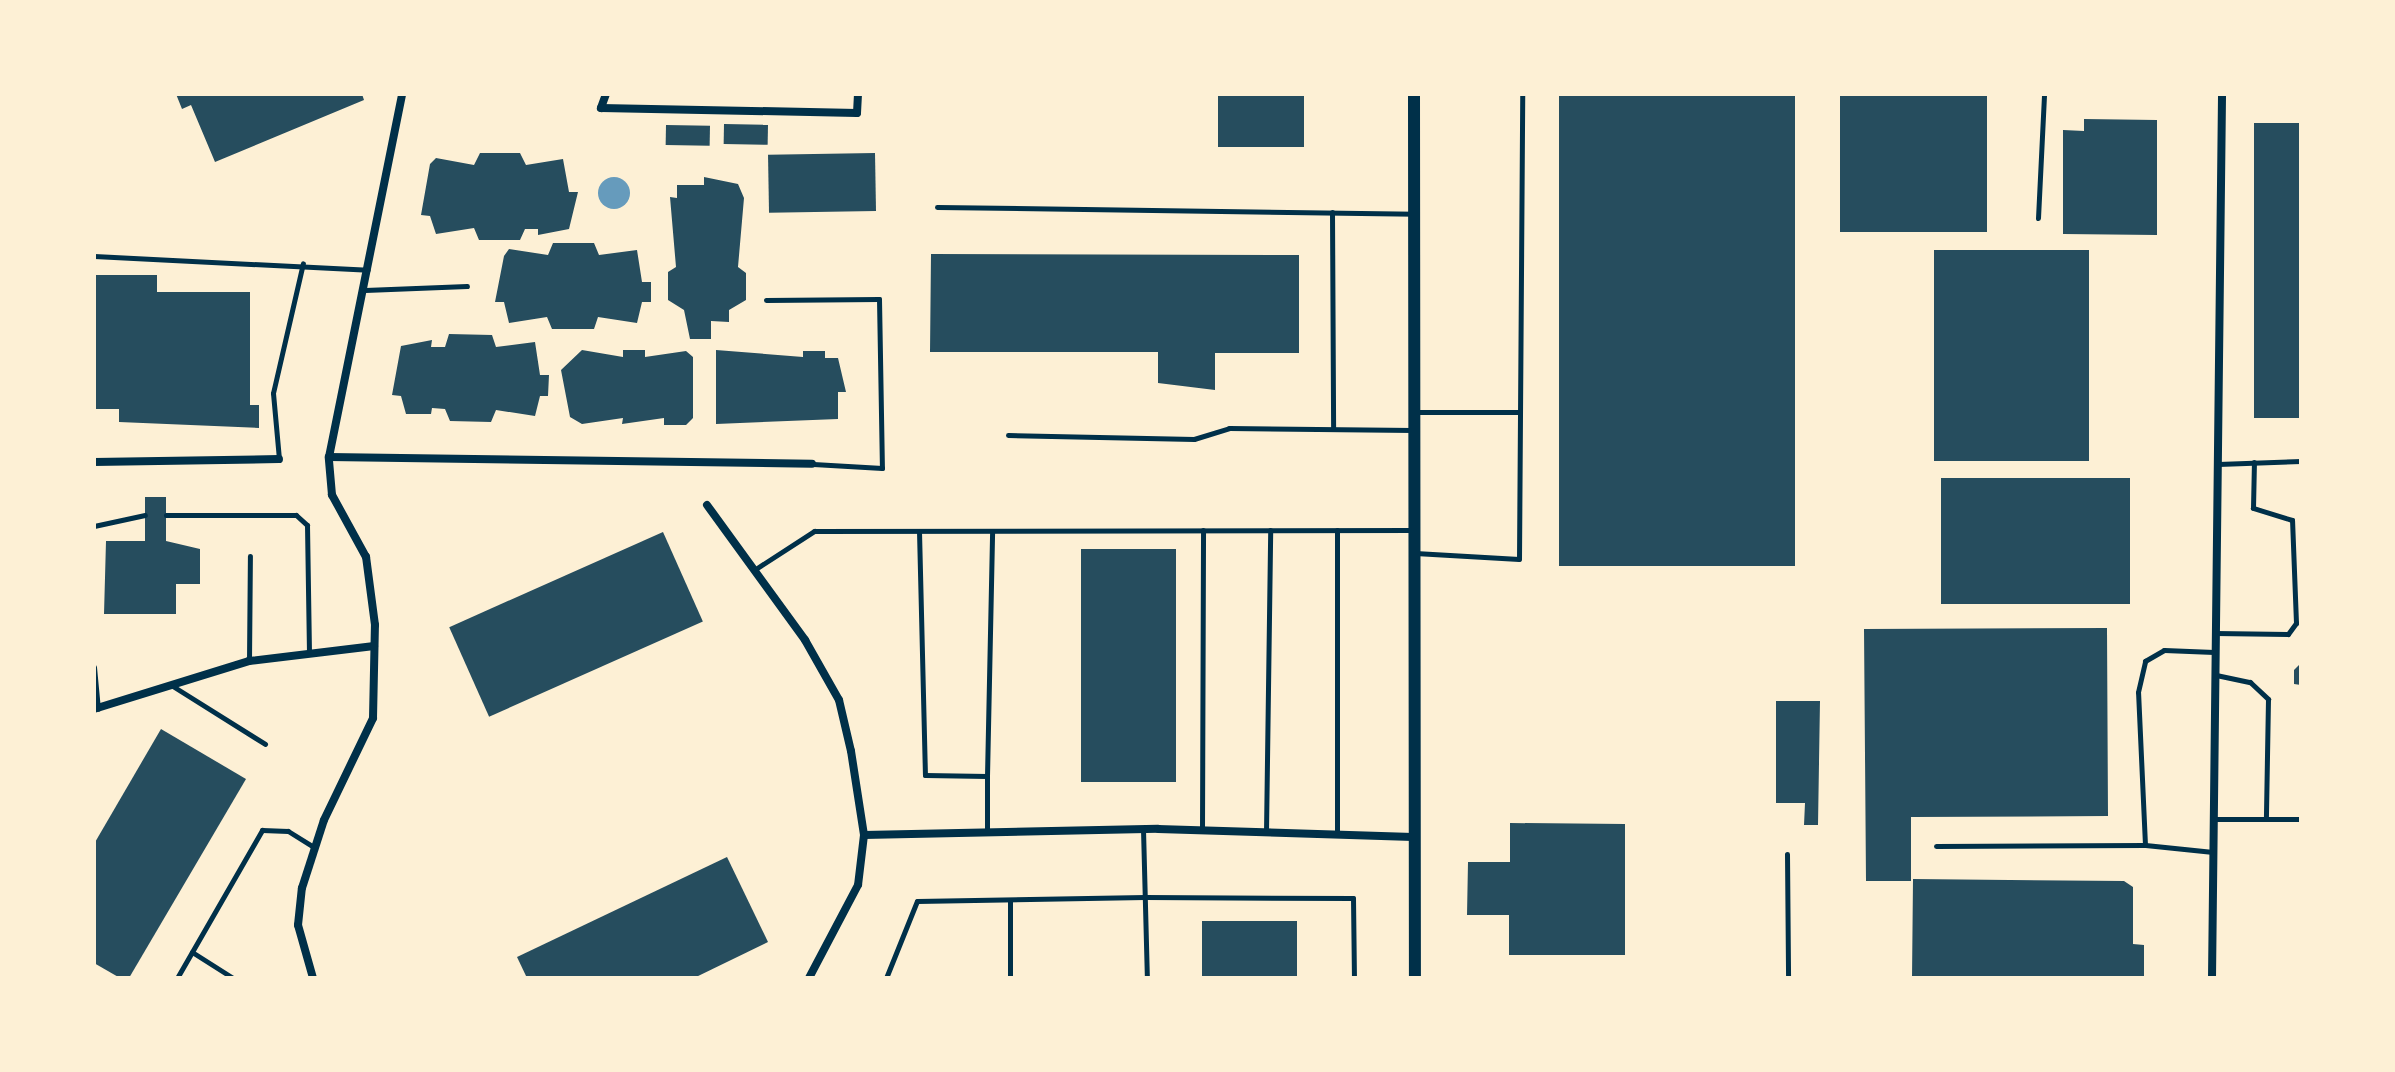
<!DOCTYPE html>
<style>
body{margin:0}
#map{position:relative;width:2395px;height:1072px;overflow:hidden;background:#fdf0d5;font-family:Inter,sans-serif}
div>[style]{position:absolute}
.water>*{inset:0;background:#669bbc}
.round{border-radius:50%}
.building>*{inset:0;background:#264d5e;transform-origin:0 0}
.service>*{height:5px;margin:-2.5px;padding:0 2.5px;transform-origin:2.5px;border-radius:2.5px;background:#003049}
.minor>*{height:8px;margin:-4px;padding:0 4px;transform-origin:4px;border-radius:4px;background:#003049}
.tertiary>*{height:12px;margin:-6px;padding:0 6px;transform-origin:6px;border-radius:6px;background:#003049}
span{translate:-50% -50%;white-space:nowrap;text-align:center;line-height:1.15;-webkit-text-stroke:8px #fdf0d5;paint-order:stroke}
.frame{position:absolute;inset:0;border:96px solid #fdf0d5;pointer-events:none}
</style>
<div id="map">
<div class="water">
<div class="round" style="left:598px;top:177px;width:32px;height:32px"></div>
</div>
<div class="building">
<div style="clip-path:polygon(176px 94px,362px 94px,364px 100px,215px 162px,191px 105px,182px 109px)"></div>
<div style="left:1218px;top:94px;width:86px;height:53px"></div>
<div style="left:1559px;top:94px;width:236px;height:472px"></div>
<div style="left:1840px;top:94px;width:147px;height:138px"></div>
<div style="clip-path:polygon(2084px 119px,2157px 120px,2157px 235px,2063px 234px,2063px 130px,2084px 131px)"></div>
<div style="left:2254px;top:123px;width:47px;height:295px"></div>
<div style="left:724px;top:124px;width:44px;height:20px;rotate:1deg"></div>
<div style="left:666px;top:125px;width:44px;height:20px;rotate:1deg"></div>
<div style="clip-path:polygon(480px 153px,520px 153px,526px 165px,563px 159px,569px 192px,578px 192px,569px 229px,538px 235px,538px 229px,525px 229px,520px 240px,479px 240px,474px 228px,436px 234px,430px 216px,421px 215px,430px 164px,436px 158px,474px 165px)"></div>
<div style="left:875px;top:153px;width:58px;height:107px;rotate:89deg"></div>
<div style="clip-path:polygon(704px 177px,738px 184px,744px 198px,738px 267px,746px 273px,746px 300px,729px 310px,729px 322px,711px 321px,711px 339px,690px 339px,684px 310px,668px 300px,668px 272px,676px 267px,670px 197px,677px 198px,677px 185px,704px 185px)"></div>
<div style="clip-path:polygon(553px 243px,594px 243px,599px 255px,637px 250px,642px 282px,651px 282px,651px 302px,642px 302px,637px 323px,598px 317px,594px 329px,552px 329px,547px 317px,509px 323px,504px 302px,495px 302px,504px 256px,509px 249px,548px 255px)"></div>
<div style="left:1934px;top:250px;width:155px;height:211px"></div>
<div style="clip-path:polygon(931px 254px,1299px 255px,1299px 353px,1215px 353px,1215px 390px,1158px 383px,1158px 352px,930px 352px)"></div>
<div style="clip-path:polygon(94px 275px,157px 275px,157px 292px,250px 292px,250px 405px,259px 405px,259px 428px,119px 422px,119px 409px,94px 409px)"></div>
<div style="clip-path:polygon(449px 334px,492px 335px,496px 347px,535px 342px,540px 375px,549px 375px,548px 396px,540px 396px,535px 416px,496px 410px,491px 422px,450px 421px,445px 409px,432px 408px,431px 414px,406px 414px,401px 396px,392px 395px,401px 346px,432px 340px,431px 347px,445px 347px)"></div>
<div style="clip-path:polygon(582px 350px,623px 357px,623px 350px,645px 350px,645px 357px,686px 351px,693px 357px,693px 418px,686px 425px,664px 425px,664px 418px,622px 424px,623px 418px,582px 424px,570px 417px,561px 370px)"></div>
<div style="clip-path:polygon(716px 350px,803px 357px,803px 351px,825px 351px,825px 358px,838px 358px,846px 392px,838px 392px,838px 419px,716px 424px)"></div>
<div style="left:1941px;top:478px;width:189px;height:126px"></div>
<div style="clip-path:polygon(145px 497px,166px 497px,166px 541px,200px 549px,200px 584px,176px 584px,176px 614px,104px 614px,106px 541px,145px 541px)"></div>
<div style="left:663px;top:532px;width:98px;height:234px;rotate:66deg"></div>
<div style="left:1176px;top:549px;width:233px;height:95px;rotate:90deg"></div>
<div style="clip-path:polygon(2107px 628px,2108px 816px,1911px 817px,1911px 881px,1866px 881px,1864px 629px)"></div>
<div style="clip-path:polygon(2301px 663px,2301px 685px,2294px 684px,2294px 670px)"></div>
<div style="clip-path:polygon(1776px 701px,1820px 701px,1818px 825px,1804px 825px,1805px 803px,1776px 803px)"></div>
<div style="clip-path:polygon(161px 729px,246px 779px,129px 978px,120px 978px,94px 963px,94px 844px)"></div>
<div style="clip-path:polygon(1510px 823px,1625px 824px,1625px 955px,1509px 955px,1509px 915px,1467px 915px,1468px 862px,1510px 862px)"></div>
<div style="clip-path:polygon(727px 857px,768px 942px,694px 978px,527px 978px,517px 957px)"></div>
<div style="clip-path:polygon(1913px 879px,2124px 881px,2133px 887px,2133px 944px,2144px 945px,2144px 978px,1912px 978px)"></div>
<div style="left:1202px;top:921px;width:95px;height:57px"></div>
</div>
<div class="service">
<div style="left:937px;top:207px;width:478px;rotate:0.8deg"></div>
<div style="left:1332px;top:212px;width:217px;rotate:89.7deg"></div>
<div style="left:2038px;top:218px;width:124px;rotate:-87.2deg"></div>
<div style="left:94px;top:256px;width:274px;rotate:2.9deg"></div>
<div style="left:365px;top:290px;width:102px;rotate:-2.2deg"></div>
<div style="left:766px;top:300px;width:113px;rotate:-0.5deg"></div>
<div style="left:879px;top:299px;width:169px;rotate:89deg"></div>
<div style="left:882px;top:468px;width:69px;rotate:-176.7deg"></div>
<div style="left:1415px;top:412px;width:103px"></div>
<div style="left:1008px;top:435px;width:186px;rotate:1.2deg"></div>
<div style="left:1194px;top:439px;width:37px;rotate:-17deg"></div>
<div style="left:1229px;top:428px;width:184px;rotate:0.6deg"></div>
<div style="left:279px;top:459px;width:66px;rotate:-95.2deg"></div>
<div style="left:273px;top:393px;width:133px;rotate:-77deg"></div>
<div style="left:2218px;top:464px;width:83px;rotate:-2.1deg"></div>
<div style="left:166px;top:515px;width:130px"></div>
<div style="left:296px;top:515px;width:15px;rotate:42deg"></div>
<div style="left:307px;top:525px;width:128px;rotate:89.1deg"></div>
<div style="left:94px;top:526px;width:52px;rotate:-12.2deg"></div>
<div style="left:919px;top:531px;width:244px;rotate:88.6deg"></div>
<div style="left:925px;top:775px;width:62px;rotate:0.9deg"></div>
<div style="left:987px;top:776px;width:57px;rotate:90deg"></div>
<div style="left:1415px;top:553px;width:104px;rotate:3.3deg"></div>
<div style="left:1519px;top:559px;width:465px;rotate:-89.6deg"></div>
<div style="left:754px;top:570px;width:72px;rotate:-33deg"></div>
<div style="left:814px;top:531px;width:598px;rotate:-0.1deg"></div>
<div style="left:2215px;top:633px;width:73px;rotate:0.8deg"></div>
<div style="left:2288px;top:634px;width:14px;rotate:-54deg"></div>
<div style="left:2296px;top:623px;width:103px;rotate:-92.2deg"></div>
<div style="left:2292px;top:520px;width:41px;rotate:-162.9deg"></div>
<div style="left:2253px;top:508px;width:46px;rotate:-88.8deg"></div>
<div style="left:249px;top:661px;width:105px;rotate:-89.5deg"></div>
<div style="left:94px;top:667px;width:42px;rotate:84.6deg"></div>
<div style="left:2216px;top:675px;width:35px;rotate:12deg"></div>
<div style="left:2250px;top:682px;width:25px;rotate:43deg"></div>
<div style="left:2268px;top:699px;width:120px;rotate:91deg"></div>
<div style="left:171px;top:685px;width:111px;rotate:32.1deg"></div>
<div style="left:987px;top:776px;width:245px;rotate:-88.8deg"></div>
<div style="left:2214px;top:819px;width:87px"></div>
<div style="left:1143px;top:829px;width:149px;rotate:88.5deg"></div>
<div style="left:1202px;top:829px;width:299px;rotate:-89.8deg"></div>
<div style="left:1266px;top:832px;width:302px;rotate:-89.2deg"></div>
<div style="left:1337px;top:834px;width:304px;rotate:-90deg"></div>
<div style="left:1936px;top:846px;width:209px;rotate:-0.3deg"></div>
<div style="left:2213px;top:852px;width:68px;rotate:-174.1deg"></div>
<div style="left:2145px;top:845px;width:153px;rotate:-92.6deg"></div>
<div style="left:2138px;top:692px;width:32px;rotate:-77deg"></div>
<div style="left:2145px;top:661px;width:22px;rotate:-30deg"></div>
<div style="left:2164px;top:650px;width:50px;rotate:2.3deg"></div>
<div style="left:1787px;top:854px;width:124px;rotate:89.5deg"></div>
<div style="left:1010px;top:900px;width:78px;rotate:90deg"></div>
<div style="left:192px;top:952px;width:49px;rotate:32.4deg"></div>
<div style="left:177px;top:978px;width:171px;rotate:-60.1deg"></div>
<div style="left:262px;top:830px;width:26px;rotate:2deg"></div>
<div style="left:288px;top:831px;width:31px;rotate:32deg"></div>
<div style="left:886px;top:978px;width:83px;rotate:-68.1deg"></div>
<div style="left:917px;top:901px;width:228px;rotate:-1deg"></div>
<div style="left:1145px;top:897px;width:208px;rotate:0.3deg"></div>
<div style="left:1353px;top:898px;width:80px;rotate:89.3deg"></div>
</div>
<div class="minor">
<div style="left:606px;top:94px;width:15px;rotate:110deg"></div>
<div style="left:601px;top:108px;width:256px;rotate:1.1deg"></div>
<div style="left:857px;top:113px;width:19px;rotate:-87deg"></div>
<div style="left:329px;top:457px;width:483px;rotate:0.8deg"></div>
<div style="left:94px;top:462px;width:185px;rotate:-0.9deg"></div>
<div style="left:707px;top:505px;width:167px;rotate:54deg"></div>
<div style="left:805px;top:640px;width:69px;rotate:60.5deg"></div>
<div style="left:839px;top:700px;width:52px;rotate:76.8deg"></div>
<div style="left:851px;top:751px;width:85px;rotate:81.2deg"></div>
<div style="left:864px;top:835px;width:50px;rotate:96.8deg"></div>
<div style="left:858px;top:885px;width:105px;rotate:117.8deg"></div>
<div style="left:94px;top:709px;width:162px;rotate:-17.2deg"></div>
<div style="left:249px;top:661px;width:126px;rotate:-6.8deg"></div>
<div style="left:864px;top:835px;width:294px;rotate:-1.2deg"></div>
<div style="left:1158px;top:829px;width:255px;rotate:1.8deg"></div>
<div style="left:313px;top:978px;width:55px;rotate:-105.8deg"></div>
<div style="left:298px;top:925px;width:37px;rotate:-84deg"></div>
<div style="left:302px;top:888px;width:71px;rotate:-72.1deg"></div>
<div style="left:324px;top:820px;width:113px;rotate:-64.3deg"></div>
<div style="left:373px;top:718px;width:93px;rotate:-88.8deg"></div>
<div style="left:375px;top:625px;width:69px;rotate:-97.5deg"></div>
<div style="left:366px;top:557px;width:71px;rotate:-118.7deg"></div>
<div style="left:332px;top:495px;width:38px;rotate:-95deg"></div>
<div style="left:329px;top:457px;width:370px;rotate:-78.6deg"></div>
<div style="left:2212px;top:978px;width:884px;rotate:-89.35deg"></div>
</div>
<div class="tertiary">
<div style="left:1414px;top:94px;width:884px;rotate:89.94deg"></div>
</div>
<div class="frame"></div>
</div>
